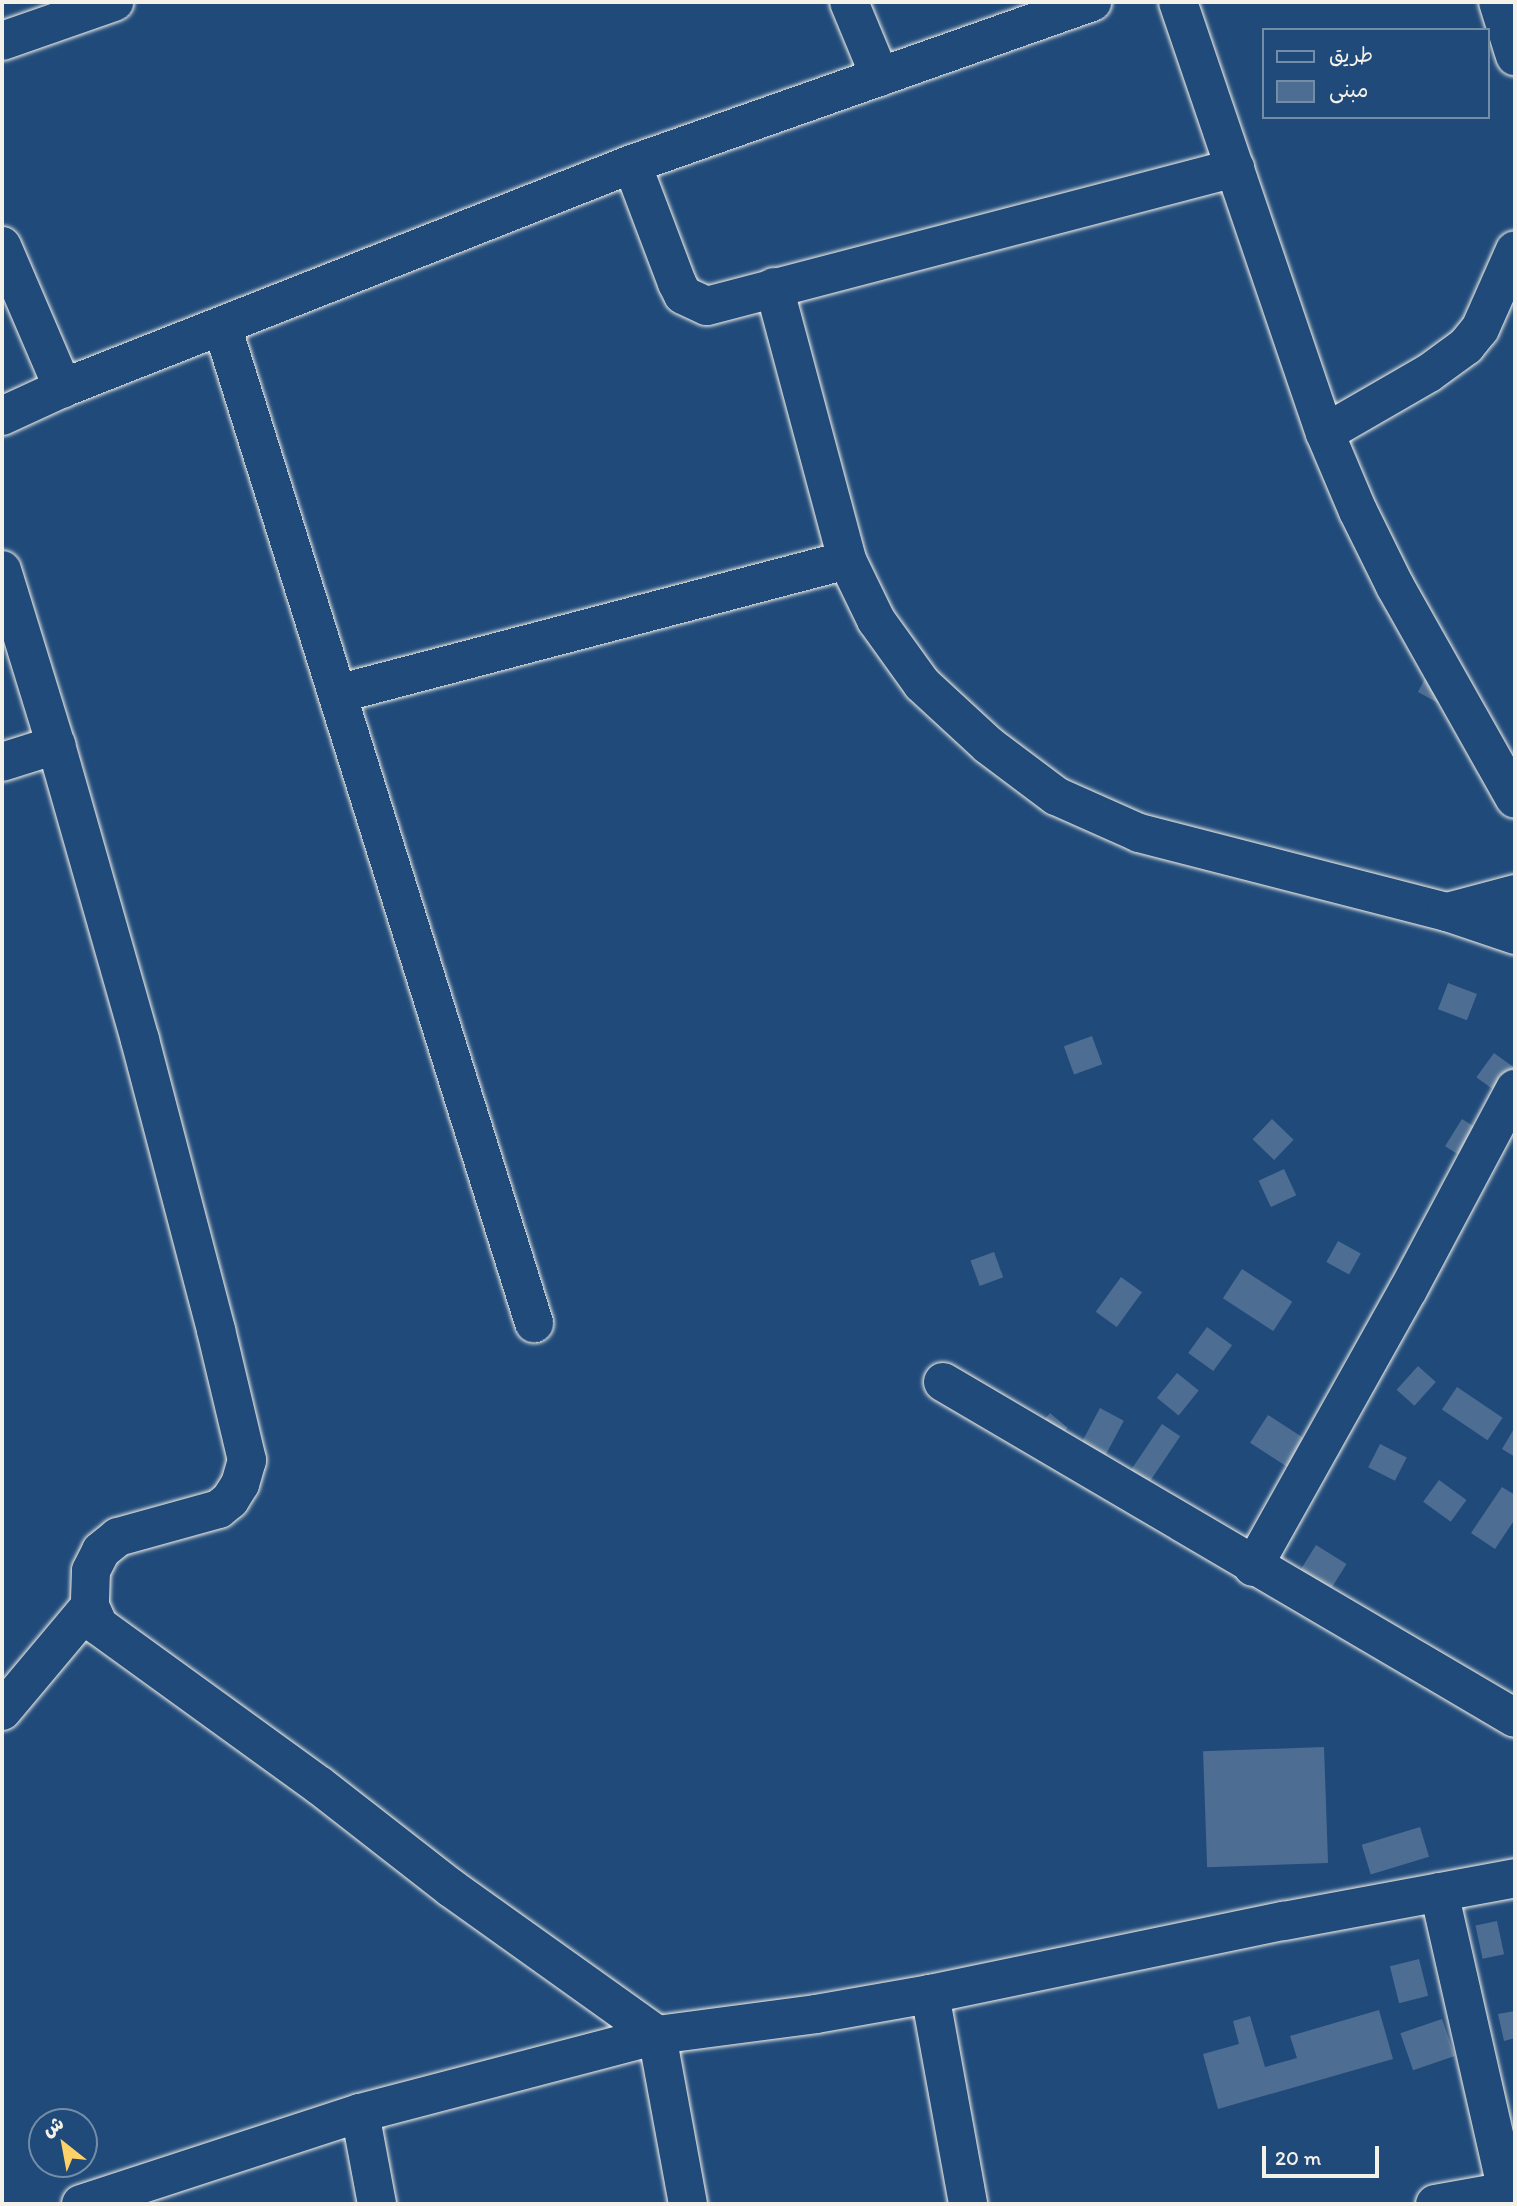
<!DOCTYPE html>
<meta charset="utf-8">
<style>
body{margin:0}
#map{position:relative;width:1517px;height:2206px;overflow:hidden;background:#1f4a7a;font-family:Itim,"Playpen Sans Arabic",sans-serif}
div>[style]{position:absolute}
.building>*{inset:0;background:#4d6e92;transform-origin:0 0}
.roads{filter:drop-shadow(0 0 2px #f4f1e8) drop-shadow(0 0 2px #f4f1e8)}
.minor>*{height:38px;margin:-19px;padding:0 19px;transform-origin:19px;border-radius:19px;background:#1f4a7a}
span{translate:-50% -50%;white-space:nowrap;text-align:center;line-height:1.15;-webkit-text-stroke:6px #1f4a7a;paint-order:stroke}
.frame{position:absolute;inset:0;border:4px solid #f4f1e8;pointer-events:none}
.legend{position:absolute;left:1262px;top:28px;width:228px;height:91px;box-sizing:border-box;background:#1f4a7a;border:2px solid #748da6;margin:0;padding:9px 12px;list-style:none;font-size:21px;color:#f4f1e8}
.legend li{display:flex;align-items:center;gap:14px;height:35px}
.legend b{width:35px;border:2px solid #748da6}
.north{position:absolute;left:28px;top:2108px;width:70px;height:70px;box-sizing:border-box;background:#1f4a7a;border:2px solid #748da6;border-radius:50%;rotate:329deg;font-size:19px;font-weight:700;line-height:28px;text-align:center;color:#f4f1e8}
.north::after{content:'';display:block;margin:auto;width:24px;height:32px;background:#ffd166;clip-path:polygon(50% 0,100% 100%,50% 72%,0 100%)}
.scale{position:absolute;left:1262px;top:2146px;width:117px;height:32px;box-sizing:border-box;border:4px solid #f4f1e8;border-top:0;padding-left:9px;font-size:21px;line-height:24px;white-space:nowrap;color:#f4f1e8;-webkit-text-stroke:5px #1f4a7a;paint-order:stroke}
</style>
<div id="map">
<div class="building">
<div style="clip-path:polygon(1431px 667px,1440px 704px,1418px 692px)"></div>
<div style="left:1448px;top:983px;width:31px;height:28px;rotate:21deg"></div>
<div style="left:1092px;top:1036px;width:30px;height:30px;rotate:70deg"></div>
<div style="left:1494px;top:1053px;width:26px;height:30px;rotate:36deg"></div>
<div style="left:1272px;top:1119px;width:30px;height:28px;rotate:44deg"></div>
<div style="left:1462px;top:1119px;width:26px;height:32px;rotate:32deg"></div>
<div style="left:1284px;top:1169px;width:29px;height:28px;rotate:65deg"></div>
<div style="left:1338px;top:1241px;width:26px;height:24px;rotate:29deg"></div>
<div style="left:994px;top:1252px;width:27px;height:25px;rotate:70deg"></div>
<div style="left:1242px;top:1269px;width:60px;height:35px;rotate:33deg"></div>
<div style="left:1121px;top:1277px;width:26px;height:43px;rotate:36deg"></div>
<div style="left:1207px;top:1327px;width:31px;height:32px;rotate:36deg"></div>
<div style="left:1418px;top:1366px;width:24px;height:32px;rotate:42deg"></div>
<div style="left:1177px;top:1373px;width:28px;height:32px;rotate:39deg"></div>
<div style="left:1457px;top:1387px;width:55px;height:27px;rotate:34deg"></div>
<div style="left:1100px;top:1408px;width:27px;height:57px;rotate:28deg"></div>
<div style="left:1050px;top:1413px;width:23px;height:28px;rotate:40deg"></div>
<div style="left:1268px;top:1415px;width:53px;height:33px;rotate:33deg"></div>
<div style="left:1162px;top:1424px;width:22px;height:72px;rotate:34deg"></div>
<div style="clip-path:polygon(1515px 1427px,1515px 1457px,1502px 1449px)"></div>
<div style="left:1380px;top:1444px;width:30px;height:26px;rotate:27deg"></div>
<div style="left:1439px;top:1480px;width:34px;height:27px;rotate:36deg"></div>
<div style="clip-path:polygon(1502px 1487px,1515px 1495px,1515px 1519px,1495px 1549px,1471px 1533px)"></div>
<div style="left:1316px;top:1545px;width:36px;height:33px;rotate:32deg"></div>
<div style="left:1324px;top:1747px;width:116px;height:121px;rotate:88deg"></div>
<div style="left:1420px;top:1827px;width:31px;height:61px;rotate:73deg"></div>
<div style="left:1497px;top:1921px;width:34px;height:22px;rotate:78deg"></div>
<div style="left:1419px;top:1959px;width:38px;height:30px;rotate:76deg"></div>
<div style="clip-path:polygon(1379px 2010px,1393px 2059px,1218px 2109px,1203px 2054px,1239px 2044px,1233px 2021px,1250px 2016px,1265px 2067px,1297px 2058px,1290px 2036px)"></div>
<div style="clip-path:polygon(1515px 2011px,1515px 2038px,1504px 2041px,1498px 2014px)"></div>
<div style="left:1442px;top:2019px;width:39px;height:44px;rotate:71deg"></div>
</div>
<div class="roads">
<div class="minor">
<div style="left:849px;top:2px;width:81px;rotate:67.5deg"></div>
<div style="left:1178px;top:2px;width:455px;rotate:71.2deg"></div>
<div style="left:1325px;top:433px;width:85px;rotate:67.1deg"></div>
<div style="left:1358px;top:511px;width:84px;rotate:63.7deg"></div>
<div style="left:1395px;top:586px;width:244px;rotate:60.6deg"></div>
<div style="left:1498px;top:2px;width:57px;rotate:72.5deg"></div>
<div style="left:2px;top:41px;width:119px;rotate:-19.2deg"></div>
<div style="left:632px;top:164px;width:127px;rotate:69.3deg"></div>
<div style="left:677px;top:283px;width:13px;rotate:63deg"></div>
<div style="left:683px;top:295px;width:26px;rotate:25deg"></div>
<div style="left:707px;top:306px;width:546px;rotate:-14.65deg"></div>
<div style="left:2px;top:246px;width:155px;rotate:66.8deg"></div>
<div style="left:774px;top:287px;width:283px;rotate:75deg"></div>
<div style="left:847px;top:560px;width:67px;rotate:64.2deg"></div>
<div style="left:876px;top:620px;width:79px;rotate:54.3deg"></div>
<div style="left:922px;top:684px;width:90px;rotate:42.7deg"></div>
<div style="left:988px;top:745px;width:85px;rotate:36.9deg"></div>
<div style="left:1056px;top:796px;width:91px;rotate:24deg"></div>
<div style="left:1139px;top:833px;width:318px;rotate:14.4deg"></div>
<div style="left:1447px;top:912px;width:72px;rotate:18.7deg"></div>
<div style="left:222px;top:326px;width:1045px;rotate:72.62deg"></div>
<div style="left:2px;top:416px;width:67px;rotate:-24.7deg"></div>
<div style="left:63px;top:388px;width:612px;rotate:-21.49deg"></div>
<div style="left:632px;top:164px;width:488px;rotate:-19.4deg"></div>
<div style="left:1325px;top:433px;width:120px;rotate:-30deg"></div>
<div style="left:1429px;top:373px;width:46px;rotate:-36.1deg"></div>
<div style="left:1466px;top:346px;width:22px;rotate:-51deg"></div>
<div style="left:1480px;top:329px;width:86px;rotate:-66.1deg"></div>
<div style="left:2px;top:570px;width:183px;rotate:72.9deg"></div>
<div style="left:56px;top:745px;width:307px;rotate:74.1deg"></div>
<div style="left:140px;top:1040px;width:300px;rotate:75.3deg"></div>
<div style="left:216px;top:1330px;width:134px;rotate:76.6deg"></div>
<div style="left:247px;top:1460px;width:25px;rotate:106deg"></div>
<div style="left:240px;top:1484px;width:19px;rotate:122deg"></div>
<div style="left:230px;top:1500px;width:14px;rotate:141deg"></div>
<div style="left:219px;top:1509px;width:105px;rotate:164.5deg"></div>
<div style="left:118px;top:1537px;width:22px;rotate:141deg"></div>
<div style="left:101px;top:1551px;width:22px;rotate:117deg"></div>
<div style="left:91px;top:1571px;width:35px;rotate:92deg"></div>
<div style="left:90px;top:1606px;width:22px;rotate:66deg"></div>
<div style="left:99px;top:1626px;width:273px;rotate:35.9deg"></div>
<div style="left:320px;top:1786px;width:166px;rotate:37.9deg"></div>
<div style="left:451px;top:1888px;width:253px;rotate:35.5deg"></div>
<div style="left:657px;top:2035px;width:172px;rotate:79.6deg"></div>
<div style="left:337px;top:694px;width:527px;rotate:-14.72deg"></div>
<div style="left:2px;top:762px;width:57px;rotate:-17.5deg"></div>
<div style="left:1447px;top:912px;width:70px;rotate:-14.8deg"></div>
<div style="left:943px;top:1382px;width:663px;rotate:30.43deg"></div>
<div style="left:1253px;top:1567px;width:317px;rotate:-60.8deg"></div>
<div style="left:1408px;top:1290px;width:228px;rotate:-62deg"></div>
<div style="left:2px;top:1711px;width:137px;rotate:-50deg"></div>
<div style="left:1439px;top:1892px;width:320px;rotate:77.2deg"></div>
<div style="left:930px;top:1994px;width:213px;rotate:79.7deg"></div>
<div style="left:360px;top:2113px;width:93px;rotate:79.4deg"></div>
<div style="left:81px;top:2204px;width:293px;rotate:-18.1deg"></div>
<div style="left:360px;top:2113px;width:307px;rotate:-14.7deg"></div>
<div style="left:657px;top:2035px;width:160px;rotate:-7.5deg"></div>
<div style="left:816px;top:2014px;width:116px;rotate:-10deg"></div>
<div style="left:930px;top:1994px;width:361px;rotate:-11.7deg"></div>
<div style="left:1284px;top:1921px;width:235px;rotate:-10.5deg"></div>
<div style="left:1435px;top:2204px;width:74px;rotate:-10.1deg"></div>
</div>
</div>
<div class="frame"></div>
<ul class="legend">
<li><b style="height:9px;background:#1f4a7a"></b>طريق</li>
<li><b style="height:19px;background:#4d6e92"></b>مبنى</li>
</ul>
<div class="north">ش</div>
<div class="scale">20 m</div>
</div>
